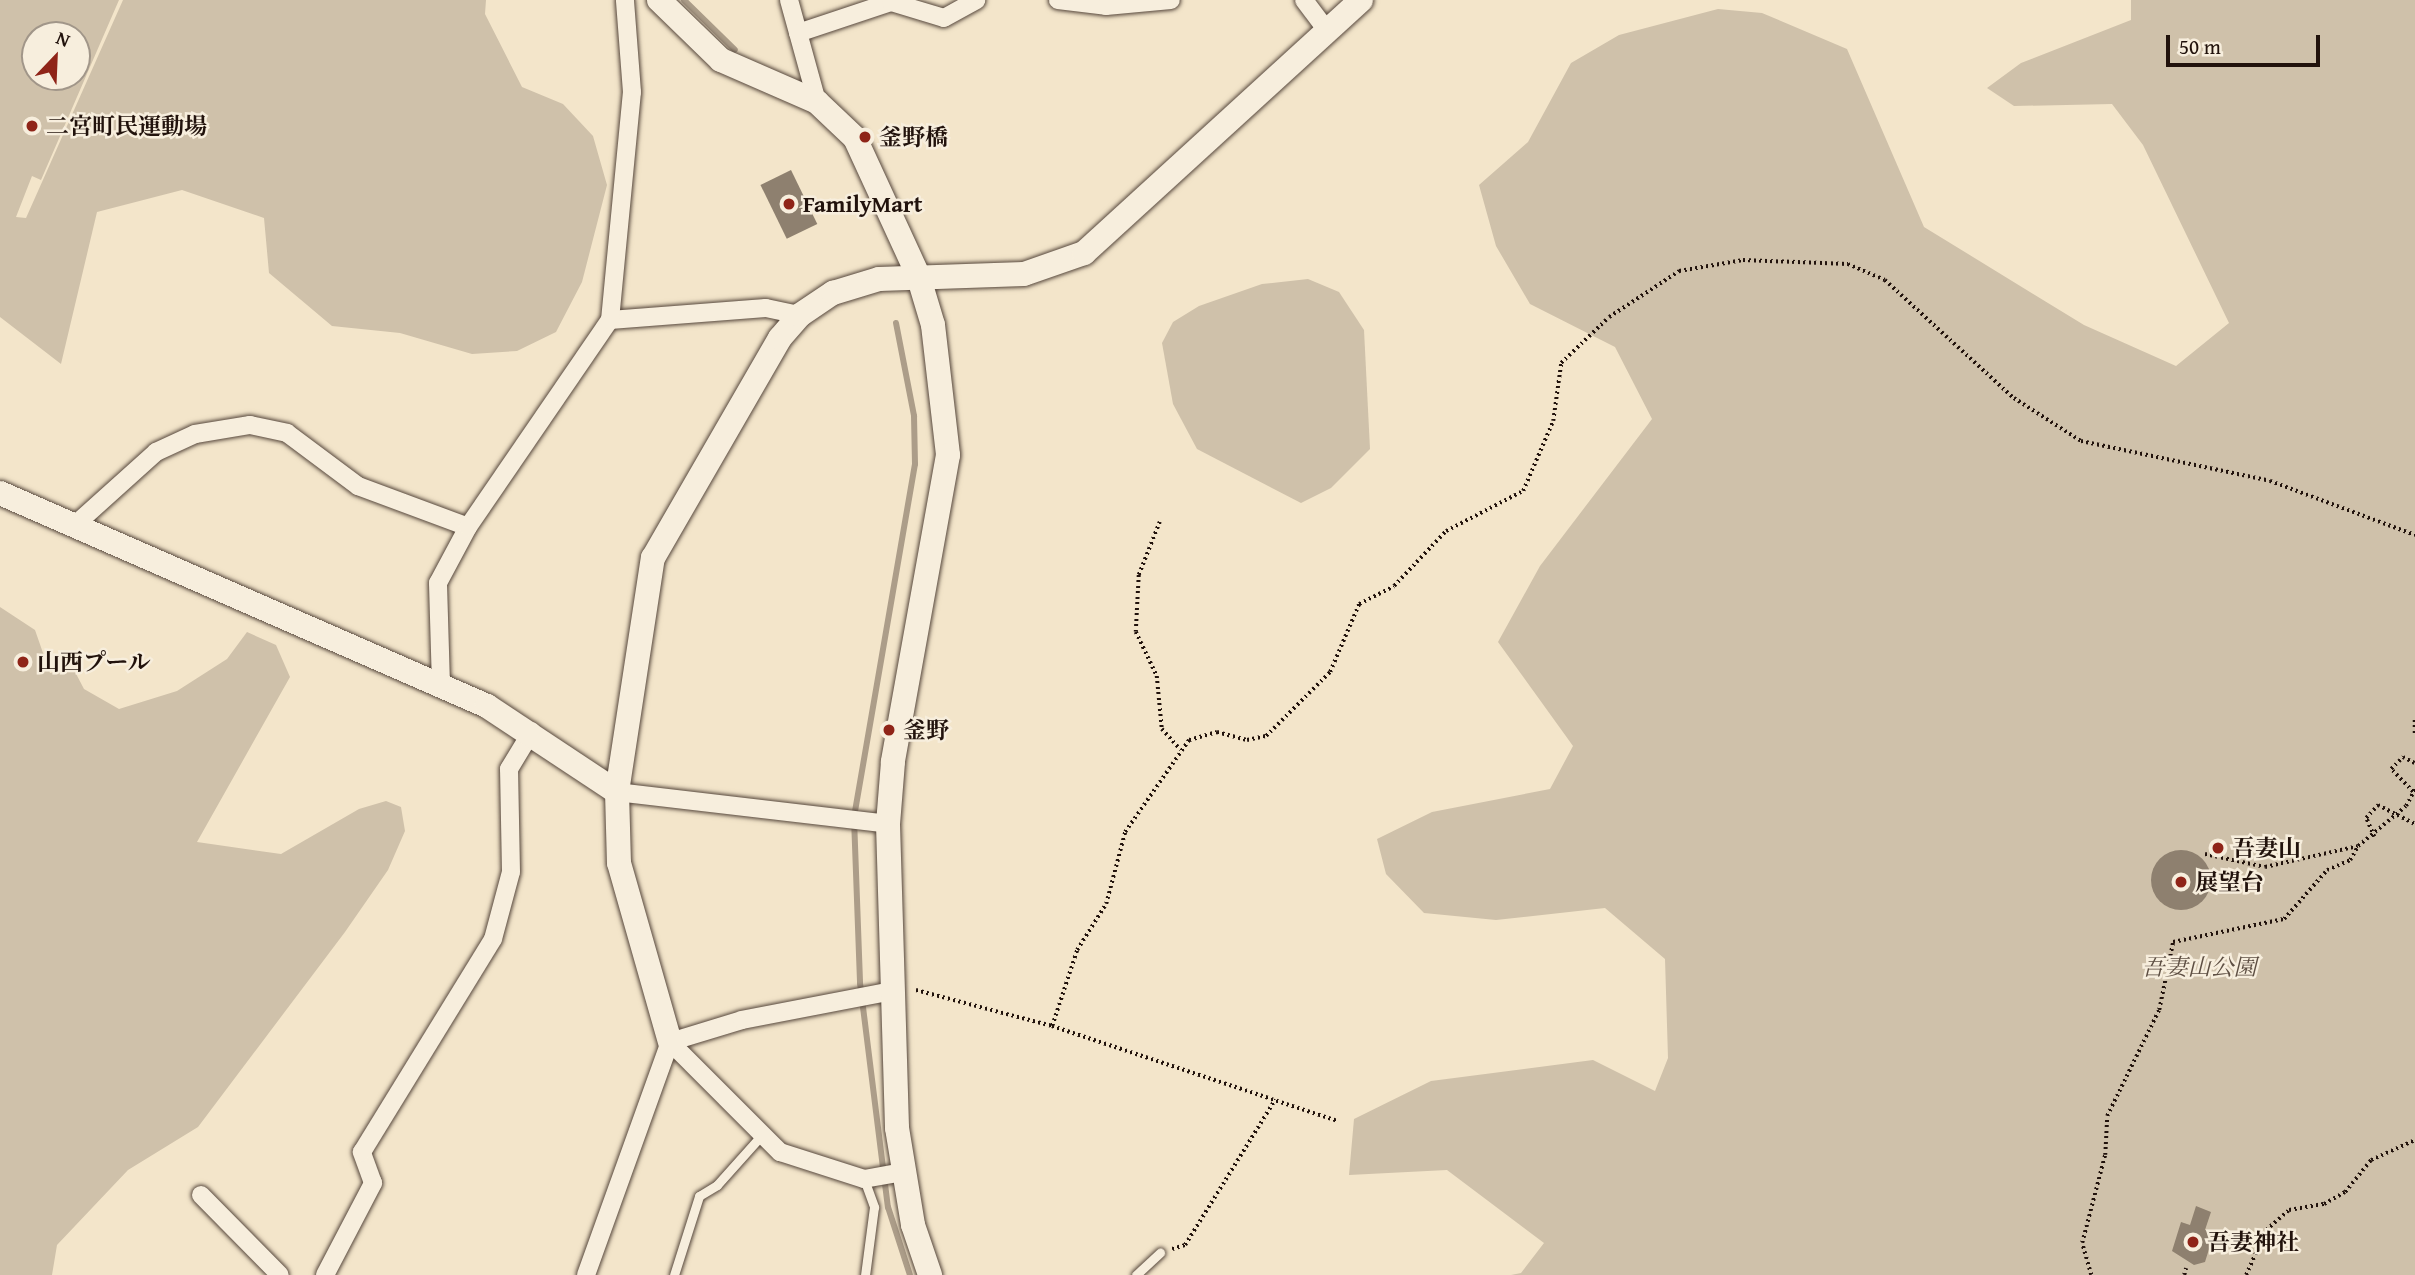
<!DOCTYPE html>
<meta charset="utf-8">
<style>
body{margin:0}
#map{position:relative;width:2415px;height:1275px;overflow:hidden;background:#f3e5ca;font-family:"Gentium Book Plus","Noto Serif JP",serif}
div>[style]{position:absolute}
.green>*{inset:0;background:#cfc1aa}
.stream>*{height:6px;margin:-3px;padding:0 3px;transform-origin:3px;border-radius:3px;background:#ac9d89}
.building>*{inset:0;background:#8e806f;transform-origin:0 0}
.round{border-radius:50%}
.path>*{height:3.5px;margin-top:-1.75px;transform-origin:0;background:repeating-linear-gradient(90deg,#21120c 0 2px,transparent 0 5.5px)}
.roads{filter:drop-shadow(0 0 2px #56473c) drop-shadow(0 0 2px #56473c)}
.lane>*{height:9px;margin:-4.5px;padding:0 4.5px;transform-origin:4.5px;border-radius:4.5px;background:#f7eedd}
.street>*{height:18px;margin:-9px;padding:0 9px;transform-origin:9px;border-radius:9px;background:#f7eedd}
.secondary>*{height:24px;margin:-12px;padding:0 12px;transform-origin:12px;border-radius:12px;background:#f7eedd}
.dots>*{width:19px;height:19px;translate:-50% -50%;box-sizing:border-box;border:4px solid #f7eedd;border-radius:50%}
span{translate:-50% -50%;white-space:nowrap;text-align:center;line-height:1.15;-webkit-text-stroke:5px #f7eedd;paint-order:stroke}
.poi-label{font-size:23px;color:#21120c;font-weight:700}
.left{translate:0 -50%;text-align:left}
.park-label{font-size:23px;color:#5e4f43;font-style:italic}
.north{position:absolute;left:21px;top:21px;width:70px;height:70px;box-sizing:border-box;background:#f7eedd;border:2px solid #a19689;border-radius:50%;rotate:23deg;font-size:19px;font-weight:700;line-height:28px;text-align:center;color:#21120c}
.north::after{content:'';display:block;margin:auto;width:24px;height:32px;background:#8f2418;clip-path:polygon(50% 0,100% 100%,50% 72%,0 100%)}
.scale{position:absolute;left:2166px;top:35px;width:154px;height:32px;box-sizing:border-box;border:4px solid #21120c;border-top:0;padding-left:9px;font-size:21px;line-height:24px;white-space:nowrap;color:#21120c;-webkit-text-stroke:5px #f7eedd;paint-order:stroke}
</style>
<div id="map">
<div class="green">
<div style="clip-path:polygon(evenodd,0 0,119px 0,41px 180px,32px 176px,16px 217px,26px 218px,123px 0,486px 0,485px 14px,522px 87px,563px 104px,593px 136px,607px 185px,582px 282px,556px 332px,517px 351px,472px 354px,400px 333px,332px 326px,269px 273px,264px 218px,182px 190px,97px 212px,61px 364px,0 317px,0 0,35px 35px,77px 35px,77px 77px,35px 77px,35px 35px)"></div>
<div style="clip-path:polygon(2131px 0,2415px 0,2415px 1275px,1511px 1275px,1521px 1273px,1544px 1243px,1447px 1170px,1349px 1175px,1354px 1119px,1431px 1081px,1593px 1060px,1655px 1091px,1668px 1058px,1665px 959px,1605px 908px,1496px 920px,1424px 913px,1386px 874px,1377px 839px,1432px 812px,1550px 789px,1573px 746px,1498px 642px,1540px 566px,1652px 419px,1615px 347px,1530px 304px,1496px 246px,1479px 185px,1528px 142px,1571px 63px,1619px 35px,1718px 9px,1762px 13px,1847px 49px,1924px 227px,2084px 325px,2176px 366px,2229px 323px,2143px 145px,2112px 104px,2014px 106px,1987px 88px,2021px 63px,2131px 20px)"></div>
<div style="clip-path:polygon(1308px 279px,1339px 292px,1364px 330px,1370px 449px,1331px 488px,1301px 503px,1197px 449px,1173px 404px,1162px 343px,1173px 322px,1199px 306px,1262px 284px)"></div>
<div style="clip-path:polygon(0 607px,35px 630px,50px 673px,73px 668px,84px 689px,119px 709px,177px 691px,227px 659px,247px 632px,276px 645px,290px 677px,197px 842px,281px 854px,359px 809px,386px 801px,401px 807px,405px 831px,388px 870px,345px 932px,198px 1127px,128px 1170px,57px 1245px,52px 1275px,0 1275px)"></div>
</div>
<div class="stream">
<div style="left:684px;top:0;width:71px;rotate:44.4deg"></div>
<div style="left:896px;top:323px;width:95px;rotate:79deg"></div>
<div style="left:914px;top:416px;width:48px;rotate:88.8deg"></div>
<div style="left:915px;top:464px;width:359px;rotate:99.8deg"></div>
<div style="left:854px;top:818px;width:165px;rotate:87.9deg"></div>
<div style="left:860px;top:983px;width:226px;rotate:82.9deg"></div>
<div style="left:888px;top:1207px;width:71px;rotate:72.1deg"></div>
</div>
<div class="building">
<div style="left:791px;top:170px;width:60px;height:34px;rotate:64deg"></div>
<div class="round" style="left:2151px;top:850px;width:60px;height:60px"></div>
<div style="clip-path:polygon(2196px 1206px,2211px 1212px,2205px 1230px,2214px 1233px,2205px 1262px,2194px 1265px,2172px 1251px,2181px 1222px,2190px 1225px)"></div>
</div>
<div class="path">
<div style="left:1160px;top:522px;width:57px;rotate:111.6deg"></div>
<div style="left:1139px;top:575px;width:57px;rotate:93deg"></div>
<div style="left:1136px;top:632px;width:49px;rotate:64.5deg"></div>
<div style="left:1157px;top:676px;width:53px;rotate:84.6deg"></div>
<div style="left:1162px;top:729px;width:28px;rotate:48deg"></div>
<div style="left:2415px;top:720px;width:15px;rotate:90deg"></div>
<div style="left:2413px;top:792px;width:32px;rotate:-134deg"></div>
<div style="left:2391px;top:769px;width:17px;rotate:-45deg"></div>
<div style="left:2403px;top:757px;width:13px;rotate:27deg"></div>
<div style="left:2374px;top:837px;width:21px;rotate:-113deg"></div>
<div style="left:2366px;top:818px;width:18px;rotate:-47deg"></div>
<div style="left:2378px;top:805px;width:42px;rotate:27.2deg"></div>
<div style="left:2205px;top:854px;width:61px;rotate:12.2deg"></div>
<div style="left:2265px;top:867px;width:95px;rotate:-12.7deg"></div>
<div style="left:916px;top:990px;width:141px;rotate:14.8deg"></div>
<div style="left:1052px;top:1026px;width:300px;rotate:18.4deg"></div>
<div style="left:1052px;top:1026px;width:80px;rotate:-71.8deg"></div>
<div style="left:1077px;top:950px;width:54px;rotate:-57.8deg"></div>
<div style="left:1106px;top:904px;width:74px;rotate:-75.2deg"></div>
<div style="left:1125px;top:832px;width:112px;rotate:-55.2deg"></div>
<div style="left:1189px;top:740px;width:29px;rotate:-16deg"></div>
<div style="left:1217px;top:732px;width:31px;rotate:15deg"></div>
<div style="left:1247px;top:740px;width:19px;rotate:-12deg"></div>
<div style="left:1266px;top:736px;width:91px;rotate:-45deg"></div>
<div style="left:1330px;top:672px;width:74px;rotate:-66.9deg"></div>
<div style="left:1359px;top:604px;width:39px;rotate:-27deg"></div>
<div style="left:1394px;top:586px;width:76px;rotate:-46.6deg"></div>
<div style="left:1446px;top:531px;width:87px;rotate:-27.5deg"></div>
<div style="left:1523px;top:491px;width:76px;rotate:-66.8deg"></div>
<div style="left:1553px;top:421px;width:59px;rotate:-82.1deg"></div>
<div style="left:1561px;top:363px;width:66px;rotate:-43.8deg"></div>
<div style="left:1609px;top:317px;width:84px;rotate:-33.3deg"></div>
<div style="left:1679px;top:271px;width:65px;rotate:-9.8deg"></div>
<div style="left:1743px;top:260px;width:105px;rotate:2.2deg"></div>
<div style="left:1848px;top:264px;width:40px;rotate:23.4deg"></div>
<div style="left:1885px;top:280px;width:175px;rotate:42.5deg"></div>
<div style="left:2014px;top:398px;width:80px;rotate:32.7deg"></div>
<div style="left:2081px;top:441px;width:193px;rotate:11.9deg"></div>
<div style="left:2270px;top:481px;width:155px;rotate:20.4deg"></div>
<div style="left:1172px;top:1249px;width:14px;rotate:-17deg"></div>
<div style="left:1185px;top:1245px;width:171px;rotate:-58.2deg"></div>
<div style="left:2091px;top:1275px;width:33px;rotate:-106deg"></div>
<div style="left:2082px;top:1243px;width:91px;rotate:-75.4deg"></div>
<div style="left:2105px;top:1155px;width:39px;rotate:-87deg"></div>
<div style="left:2107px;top:1116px;width:118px;rotate:-63.9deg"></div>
<div style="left:2159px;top:1010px;width:69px;rotate:-78.4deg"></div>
<div style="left:2173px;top:942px;width:113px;rotate:-11.7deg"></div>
<div style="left:2284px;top:919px;width:65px;rotate:-48.7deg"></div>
<div style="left:2327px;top:870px;width:25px;rotate:-23deg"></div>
<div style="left:2350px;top:860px;width:16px;rotate:-60deg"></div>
<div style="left:2358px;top:846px;width:62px;rotate:-39.8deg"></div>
<div style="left:2406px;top:806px;width:19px;rotate:-62deg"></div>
<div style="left:2184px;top:1275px;width:7px;rotate:-74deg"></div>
<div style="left:2246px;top:1275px;width:49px;rotate:-66deg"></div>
<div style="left:2266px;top:1230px;width:30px;rotate:-41deg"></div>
<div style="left:2289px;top:1210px;width:36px;rotate:-10deg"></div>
<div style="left:2324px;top:1204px;width:24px;rotate:-30deg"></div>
<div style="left:2345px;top:1192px;width:41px;rotate:-50.9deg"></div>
<div style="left:2371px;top:1160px;width:48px;rotate:-24.4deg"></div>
</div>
<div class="roads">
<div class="lane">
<div style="left:864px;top:1179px;width:30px;rotate:70deg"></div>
<div style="left:874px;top:1207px;width:69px;rotate:97.5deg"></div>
<div style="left:674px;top:1275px;width:83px;rotate:-72.4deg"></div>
<div style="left:699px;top:1196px;width:21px;rotate:-31deg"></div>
<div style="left:717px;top:1185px;width:64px;rotate:-48.1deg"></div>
<div style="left:1136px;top:1275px;width:33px;rotate:-43deg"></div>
</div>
<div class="street">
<div style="left:789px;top:0;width:106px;rotate:74.6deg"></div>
<div style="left:1058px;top:0;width:48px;rotate:7.1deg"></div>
<div style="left:1106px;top:6px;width:65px;rotate:-5.3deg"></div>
<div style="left:1304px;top:0;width:39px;rotate:53deg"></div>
<div style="left:798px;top:33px;width:98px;rotate:-18.4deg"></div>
<div style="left:891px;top:2px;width:55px;rotate:16.8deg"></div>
<div style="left:944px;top:18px;width:37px;rotate:-29deg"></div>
<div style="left:610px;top:320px;width:156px;rotate:-4.4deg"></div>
<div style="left:766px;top:308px;width:35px;rotate:12deg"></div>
<div style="left:75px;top:525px;width:109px;rotate:-42deg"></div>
<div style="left:156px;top:452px;width:43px;rotate:-24.8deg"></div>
<div style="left:195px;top:434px;width:56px;rotate:-9.3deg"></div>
<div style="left:250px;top:425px;width:38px;rotate:12deg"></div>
<div style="left:287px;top:433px;width:89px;rotate:36.7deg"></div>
<div style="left:358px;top:486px;width:117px;rotate:20.4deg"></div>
<div style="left:441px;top:685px;width:102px;rotate:-91.7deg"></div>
<div style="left:438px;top:583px;width:64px;rotate:-61.8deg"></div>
<div style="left:468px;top:527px;width:251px;rotate:-55.6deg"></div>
<div style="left:610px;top:320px;width:229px;rotate:-84.5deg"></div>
<div style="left:632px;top:92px;width:92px;rotate:-94.4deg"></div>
<div style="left:617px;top:792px;width:273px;rotate:6.7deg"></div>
<div style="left:670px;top:1042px;width:156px;rotate:45deg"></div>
<div style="left:780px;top:1152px;width:88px;rotate:17.8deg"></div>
<div style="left:864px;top:1179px;width:39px;rotate:-10deg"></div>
<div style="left:201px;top:1195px;width:112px;rotate:45.4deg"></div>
<div style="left:325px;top:1275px;width:104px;rotate:-62.4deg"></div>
<div style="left:373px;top:1183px;width:33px;rotate:-110deg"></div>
<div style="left:362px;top:1152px;width:250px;rotate:-58.4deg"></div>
<div style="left:493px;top:939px;width:69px;rotate:-75deg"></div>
<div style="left:511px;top:872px;width:103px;rotate:-91.1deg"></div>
<div style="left:509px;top:769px;width:44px;rotate:-58.8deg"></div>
<div style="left:586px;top:1275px;width:248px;rotate:-70.2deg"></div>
<div style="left:670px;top:1042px;width:75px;rotate:-17deg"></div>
<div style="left:742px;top:1020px;width:154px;rotate:-10.9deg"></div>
</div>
<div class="secondary">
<div style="left:659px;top:0;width:86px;rotate:44.1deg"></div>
<div style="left:721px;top:60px;width:105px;rotate:23.6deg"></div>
<div style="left:817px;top:102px;width:52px;rotate:43.5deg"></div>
<div style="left:855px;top:138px;width:151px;rotate:65.3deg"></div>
<div style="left:918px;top:275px;width:52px;rotate:73.3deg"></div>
<div style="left:933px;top:325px;width:131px;rotate:83.4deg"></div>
<div style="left:948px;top:455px;width:312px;rotate:100.2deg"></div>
<div style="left:893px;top:762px;width:62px;rotate:94.6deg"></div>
<div style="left:888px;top:824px;width:304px;rotate:88.3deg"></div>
<div style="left:897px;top:1128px;width:98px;rotate:80.6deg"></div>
<div style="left:913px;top:1225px;width:53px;rotate:71.2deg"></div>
<div style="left:0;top:493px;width:532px;rotate:23.62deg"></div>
<div style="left:487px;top:706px;width:156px;rotate:33.5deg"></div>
<div style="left:617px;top:792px;width:237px;rotate:-81.3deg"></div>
<div style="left:653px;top:558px;width:254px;rotate:-60deg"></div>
<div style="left:780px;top:338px;width:30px;rotate:-49deg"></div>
<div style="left:800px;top:315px;width:40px;rotate:-34deg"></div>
<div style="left:833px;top:293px;width:48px;rotate:-16.9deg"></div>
<div style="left:879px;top:279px;width:145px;rotate:-2deg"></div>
<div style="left:1024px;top:274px;width:64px;rotate:-19.3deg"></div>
<div style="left:1084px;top:253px;width:375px;rotate:-42.4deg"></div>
<div style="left:617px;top:792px;width:71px;rotate:88.4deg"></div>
<div style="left:619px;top:863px;width:186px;rotate:74.1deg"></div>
</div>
</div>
<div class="dots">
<div style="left:32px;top:126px;background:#8f2418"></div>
<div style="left:865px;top:137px;background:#8f2418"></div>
<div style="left:789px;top:204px;background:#8f2418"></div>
<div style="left:23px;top:662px;background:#8f2418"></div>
<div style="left:889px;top:730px;background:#8f2418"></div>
<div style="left:2218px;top:848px;background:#8f2418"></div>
<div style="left:2181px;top:882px;background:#8f2418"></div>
<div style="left:2193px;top:1242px;background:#8f2418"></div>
</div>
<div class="poi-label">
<span class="left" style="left:46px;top:126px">二宮町民運動場</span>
<span class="left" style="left:879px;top:137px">釜野橋</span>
<span class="left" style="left:803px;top:204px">FamilyMart</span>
<span class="left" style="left:37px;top:662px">山西プール</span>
<span class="left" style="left:903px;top:730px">釜野</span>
<span class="left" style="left:2232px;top:848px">吾妻山</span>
<span class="left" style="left:2195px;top:882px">展望台</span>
<span class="left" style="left:2207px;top:1242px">吾妻神社</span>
</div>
<div class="park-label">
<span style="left:2199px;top:967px">吾妻山公園</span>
</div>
<div class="north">N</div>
<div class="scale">50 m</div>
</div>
